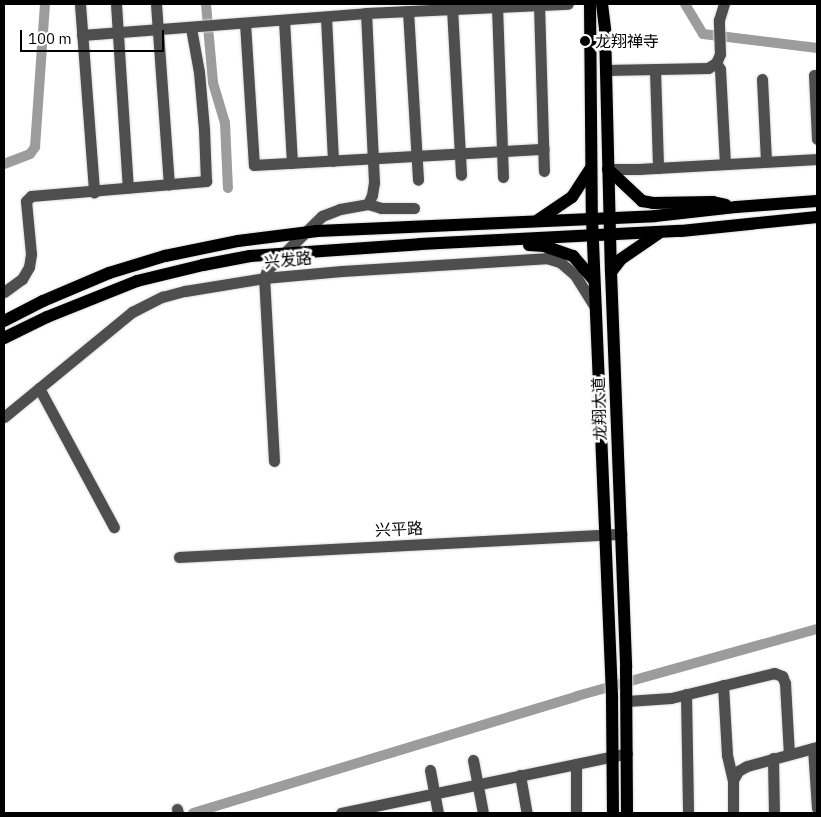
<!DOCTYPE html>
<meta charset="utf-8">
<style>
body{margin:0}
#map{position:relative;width:821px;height:817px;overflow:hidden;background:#fff;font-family:"IBM Plex Sans","Noto Sans SC",sans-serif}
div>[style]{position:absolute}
.canal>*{height:10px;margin:-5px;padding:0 5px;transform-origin:5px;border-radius:5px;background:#9c9c9c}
.roads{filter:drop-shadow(0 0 1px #dbdbdb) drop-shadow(0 0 1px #dbdbdb)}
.minor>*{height:11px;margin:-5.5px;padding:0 5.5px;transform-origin:5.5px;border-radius:5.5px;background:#4e4e4e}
.major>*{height:12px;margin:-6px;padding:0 6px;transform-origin:6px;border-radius:6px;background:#000}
.dots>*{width:14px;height:14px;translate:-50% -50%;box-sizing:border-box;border:2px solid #fff;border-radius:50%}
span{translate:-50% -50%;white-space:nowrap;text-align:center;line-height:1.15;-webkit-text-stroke:5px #fff;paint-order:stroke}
.poi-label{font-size:16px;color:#000}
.left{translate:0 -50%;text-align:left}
.street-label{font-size:16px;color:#000}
.frame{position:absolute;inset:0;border:5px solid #000;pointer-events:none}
.scale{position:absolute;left:20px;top:30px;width:144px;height:22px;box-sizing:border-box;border:2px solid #000;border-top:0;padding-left:6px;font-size:15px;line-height:18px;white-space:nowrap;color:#000;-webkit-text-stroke:4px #fff;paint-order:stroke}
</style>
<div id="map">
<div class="canal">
<div style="left:206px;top:4px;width:79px;rotate:84.9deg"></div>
<div style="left:213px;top:83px;width:42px;rotate:73.3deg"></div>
<div style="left:225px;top:123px;width:65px;rotate:87.4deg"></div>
<div style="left:685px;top:4px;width:35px;rotate:59deg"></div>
<div style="left:703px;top:34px;width:115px;rotate:7deg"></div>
<div style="left:4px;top:164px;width:28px;rotate:-21deg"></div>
<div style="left:30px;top:154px;width:9px;rotate:-54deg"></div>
<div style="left:35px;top:147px;width:143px;rotate:-86deg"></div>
<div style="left:193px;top:813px;width:401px;rotate:-16.9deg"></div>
<div style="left:577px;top:696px;width:249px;rotate:-15.6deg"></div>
</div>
<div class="roads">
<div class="minor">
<div style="left:80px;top:4px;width:189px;rotate:85.7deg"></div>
<div style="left:116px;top:4px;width:184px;rotate:86.3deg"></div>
<div style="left:156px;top:4px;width:181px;rotate:85.9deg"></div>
<div style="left:539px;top:5px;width:166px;rotate:88.3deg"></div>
<div style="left:497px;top:6px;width:171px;rotate:88deg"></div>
<div style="left:452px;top:8px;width:167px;rotate:86.9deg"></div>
<div style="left:408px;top:11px;width:169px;rotate:86.6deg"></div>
<div style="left:326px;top:17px;width:144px;rotate:87.2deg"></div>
<div style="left:284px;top:20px;width:143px;rotate:86.8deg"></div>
<div style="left:245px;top:23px;width:142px;rotate:86.4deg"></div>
<div style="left:254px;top:165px;width:290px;rotate:-3.2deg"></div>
<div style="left:82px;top:35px;width:285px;rotate:-4.4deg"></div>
<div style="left:366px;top:13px;width:202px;rotate:-2.6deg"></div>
<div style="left:716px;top:63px;width:7px;rotate:56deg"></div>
<div style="left:720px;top:69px;width:95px;rotate:87deg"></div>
<div style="left:605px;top:70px;width:103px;rotate:-1.1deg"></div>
<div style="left:708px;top:68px;width:9px;rotate:-32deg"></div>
<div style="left:716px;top:63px;width:10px;rotate:-66deg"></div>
<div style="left:720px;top:54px;width:34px;rotate:-92deg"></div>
<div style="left:719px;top:20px;width:17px;rotate:-73deg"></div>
<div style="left:655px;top:70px;width:98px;rotate:88.2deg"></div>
<div style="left:814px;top:75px;width:64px;rotate:87.3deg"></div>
<div style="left:762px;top:79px;width:82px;rotate:87.2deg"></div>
<div style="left:608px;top:169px;width:31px"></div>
<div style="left:639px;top:169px;width:178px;rotate:-3.2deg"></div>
<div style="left:368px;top:204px;width:14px;rotate:17deg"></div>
<div style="left:381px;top:208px;width:33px"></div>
<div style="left:4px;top:292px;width:22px;rotate:-36deg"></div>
<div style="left:22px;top:279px;width:14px;rotate:-60deg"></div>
<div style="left:29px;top:267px;width:13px;rotate:-81deg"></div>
<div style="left:31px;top:254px;width:53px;rotate:-95.4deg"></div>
<div style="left:26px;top:201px;width:7px;rotate:-45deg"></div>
<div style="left:31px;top:196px;width:176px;rotate:-4.9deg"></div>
<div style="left:206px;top:181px;width:52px;rotate:-92.2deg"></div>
<div style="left:204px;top:129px;width:57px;rotate:-95deg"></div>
<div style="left:199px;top:72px;width:45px;rotate:-100.3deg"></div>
<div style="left:39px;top:388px;width:158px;rotate:61.7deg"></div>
<div style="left:4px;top:417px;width:166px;rotate:-39.4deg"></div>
<div style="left:132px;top:312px;width:34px;rotate:-27deg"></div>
<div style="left:162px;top:297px;width:24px;rotate:-15deg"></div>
<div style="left:185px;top:291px;width:80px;rotate:-9.3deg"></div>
<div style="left:264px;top:278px;width:78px;rotate:-5.1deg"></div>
<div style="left:342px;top:271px;width:204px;rotate:-3.6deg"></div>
<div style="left:546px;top:258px;width:15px;rotate:16deg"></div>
<div style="left:560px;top:262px;width:20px;rotate:41deg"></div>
<div style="left:575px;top:275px;width:38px;rotate:58deg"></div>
<div style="left:274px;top:461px;width:183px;rotate:-93.1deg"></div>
<div style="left:264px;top:278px;width:9px;rotate:-69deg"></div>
<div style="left:267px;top:270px;width:77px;rotate:-44.5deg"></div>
<div style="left:322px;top:216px;width:19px;rotate:-21deg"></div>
<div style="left:340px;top:209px;width:28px;rotate:-10deg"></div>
<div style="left:368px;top:204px;width:10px;rotate:-66deg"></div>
<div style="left:372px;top:195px;width:13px;rotate:-81deg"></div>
<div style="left:374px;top:182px;width:169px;rotate:-92.7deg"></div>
<div style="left:179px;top:557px;width:443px;rotate:-3deg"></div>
<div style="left:723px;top:685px;width:70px;rotate:86.7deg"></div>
<div style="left:727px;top:755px;width:26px;rotate:77deg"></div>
<div style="left:686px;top:694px;width:119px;rotate:89deg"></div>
<div style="left:627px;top:701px;width:44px;rotate:-3.9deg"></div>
<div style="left:671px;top:698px;width:106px;rotate:-13.6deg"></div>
<div style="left:774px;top:673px;width:9px;rotate:21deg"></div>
<div style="left:782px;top:676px;width:8px;rotate:67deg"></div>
<div style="left:785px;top:683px;width:71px;rotate:86.8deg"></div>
<div style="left:813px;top:748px;width:60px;rotate:86.2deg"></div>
<div style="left:773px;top:758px;width:55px;rotate:89deg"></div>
<div style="left:473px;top:760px;width:54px;rotate:79.3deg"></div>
<div style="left:576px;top:764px;width:49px;rotate:90deg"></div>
<div style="left:430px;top:770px;width:44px;rotate:79.5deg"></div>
<div style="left:520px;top:775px;width:39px;rotate:80deg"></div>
<div style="left:177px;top:809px;width:4px;rotate:76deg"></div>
<div style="left:341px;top:813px;width:292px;rotate:-11.8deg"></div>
<div style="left:733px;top:813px;width:33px;rotate:-90deg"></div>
<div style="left:733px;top:780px;width:10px;rotate:-61deg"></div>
<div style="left:738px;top:771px;width:10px;rotate:-29deg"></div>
<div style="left:747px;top:766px;width:73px;rotate:-15.2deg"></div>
</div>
<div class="major">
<div style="left:590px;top:4px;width:214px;rotate:89.5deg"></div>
<div style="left:592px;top:218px;width:481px;rotate:87.6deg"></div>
<div style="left:612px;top:699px;width:114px;rotate:89.5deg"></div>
<div style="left:602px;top:4px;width:26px;rotate:83deg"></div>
<div style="left:605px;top:30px;width:242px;rotate:88.6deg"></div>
<div style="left:611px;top:272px;width:396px;rotate:87.8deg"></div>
<div style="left:626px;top:668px;width:145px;rotate:89.6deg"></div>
<div style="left:608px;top:169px;width:47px;rotate:43.3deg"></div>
<div style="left:642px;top:201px;width:11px;rotate:10deg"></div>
<div style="left:653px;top:203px;width:60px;rotate:-1deg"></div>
<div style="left:713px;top:202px;width:13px;rotate:13deg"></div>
<div style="left:538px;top:220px;width:41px;rotate:-34.1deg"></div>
<div style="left:572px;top:197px;width:35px;rotate:-57deg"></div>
<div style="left:529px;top:245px;width:15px;rotate:4deg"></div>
<div style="left:544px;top:246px;width:31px;rotate:19deg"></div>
<div style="left:573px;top:256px;width:32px;rotate:49deg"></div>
<div style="left:611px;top:272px;width:16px;rotate:-52deg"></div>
<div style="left:621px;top:259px;width:46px;rotate:-34.4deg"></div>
<div style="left:4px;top:321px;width:44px;rotate:-27.1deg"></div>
<div style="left:43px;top:301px;width:72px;rotate:-23deg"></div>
<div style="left:109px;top:273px;width:59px;rotate:-16.9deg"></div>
<div style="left:165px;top:256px;width:75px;rotate:-11.6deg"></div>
<div style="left:238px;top:241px;width:80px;rotate:-7.2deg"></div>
<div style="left:317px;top:231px;width:338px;rotate:-2.5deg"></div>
<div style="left:655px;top:216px;width:81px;rotate:-6.3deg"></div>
<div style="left:736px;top:207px;width:81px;rotate:-4.2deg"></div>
<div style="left:4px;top:338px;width:48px;rotate:-26deg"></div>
<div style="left:47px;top:317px;width:97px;rotate:-21.8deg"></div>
<div style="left:137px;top:281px;width:68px;rotate:-13.6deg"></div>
<div style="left:203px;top:265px;width:48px;rotate:-10.8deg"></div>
<div style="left:250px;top:256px;width:170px;rotate:-4deg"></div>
<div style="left:420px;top:244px;width:261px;rotate:-2.9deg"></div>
<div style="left:681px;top:231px;width:137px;rotate:-5.9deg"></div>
</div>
</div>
<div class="dots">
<div style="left:585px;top:41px;background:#000"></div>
</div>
<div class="poi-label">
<span class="left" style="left:595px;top:41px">龙翔禅寺</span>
</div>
<div class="street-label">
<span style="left:288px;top:260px;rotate:-6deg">兴发路</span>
<span style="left:599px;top:409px;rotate:-92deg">龙翔大道</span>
<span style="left:399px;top:529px;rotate:-3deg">兴平路</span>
</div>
<div class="frame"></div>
<div class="scale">100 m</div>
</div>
